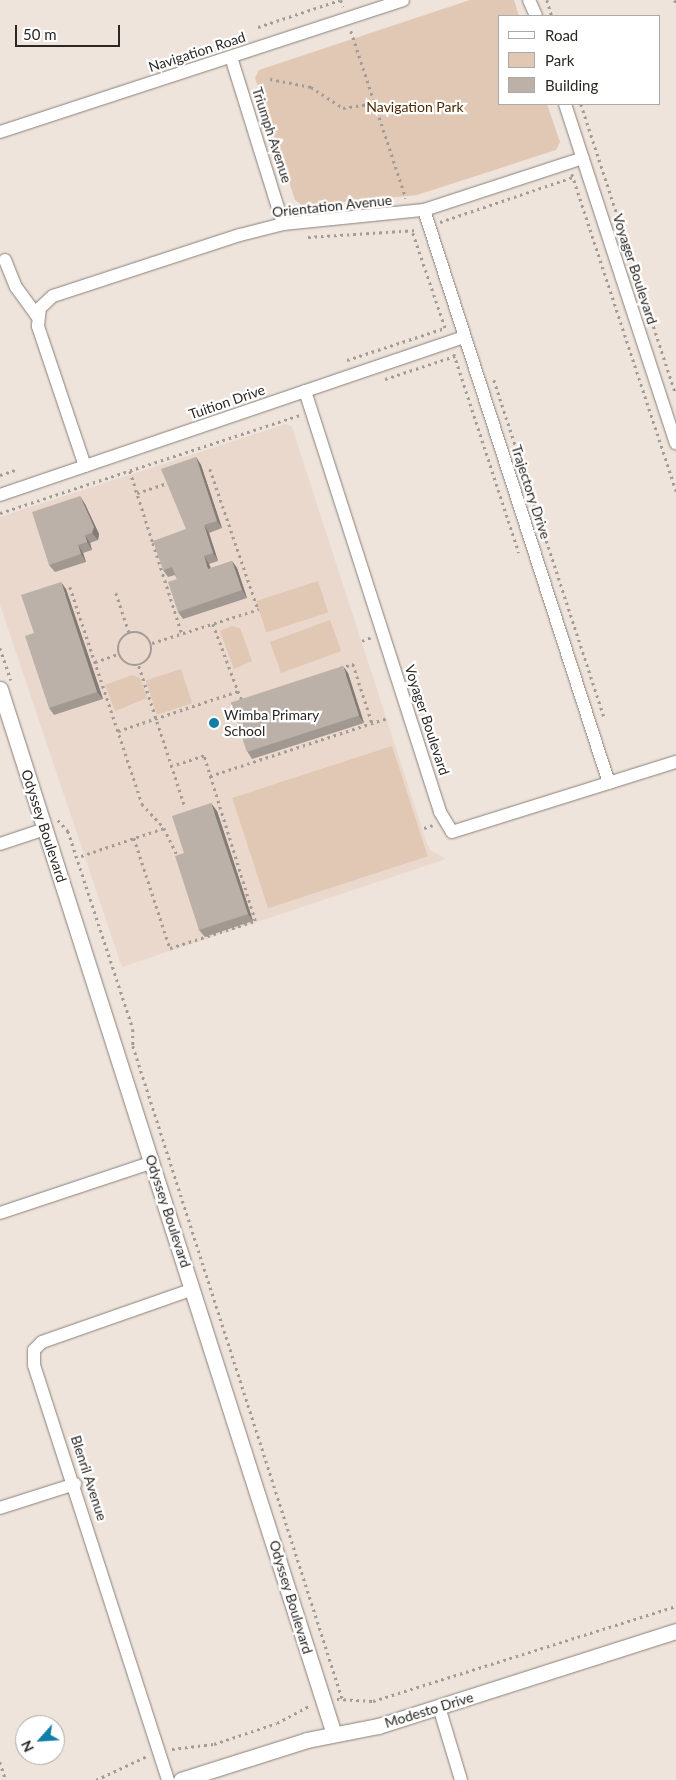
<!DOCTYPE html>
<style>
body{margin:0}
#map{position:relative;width:676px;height:1780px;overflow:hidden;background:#eee4dc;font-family:Lato,sans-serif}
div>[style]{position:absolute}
.built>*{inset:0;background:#e9d8cb}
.green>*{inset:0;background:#e1c8b4;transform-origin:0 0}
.path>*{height:2.5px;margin-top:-1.25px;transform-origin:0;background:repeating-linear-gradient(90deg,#a39c96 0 2.5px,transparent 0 6.5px)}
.path>.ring{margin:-1.25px;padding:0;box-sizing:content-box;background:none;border:2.5px solid #a39c96;border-radius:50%}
.roads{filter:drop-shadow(0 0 1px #898079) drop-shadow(0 0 1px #898079)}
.minor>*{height:12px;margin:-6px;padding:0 6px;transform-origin:6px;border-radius:6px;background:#fff}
.tertiary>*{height:15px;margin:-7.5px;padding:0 7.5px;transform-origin:7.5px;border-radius:7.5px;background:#fff}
.wall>*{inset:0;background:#a19891}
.shaded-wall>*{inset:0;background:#837c76}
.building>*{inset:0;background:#bbb1a9;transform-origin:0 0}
.dots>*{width:14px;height:14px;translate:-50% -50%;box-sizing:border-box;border:2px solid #fff;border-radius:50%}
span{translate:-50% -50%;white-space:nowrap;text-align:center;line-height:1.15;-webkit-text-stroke:4.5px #fff;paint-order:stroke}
.street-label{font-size:14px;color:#2b2724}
.park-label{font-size:14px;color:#4e2902}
.poi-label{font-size:14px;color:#2b2724}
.left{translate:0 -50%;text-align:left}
.legend{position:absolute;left:498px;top:15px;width:162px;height:90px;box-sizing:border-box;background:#fff;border:1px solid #aaa9a7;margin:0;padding:6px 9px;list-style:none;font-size:15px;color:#2b2724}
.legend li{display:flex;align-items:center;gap:10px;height:25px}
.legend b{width:25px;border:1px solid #aaa9a7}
.north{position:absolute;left:15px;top:1715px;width:50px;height:50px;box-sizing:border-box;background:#fff;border:1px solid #aaa9a7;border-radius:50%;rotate:244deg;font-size:14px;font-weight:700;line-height:20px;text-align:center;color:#2b2724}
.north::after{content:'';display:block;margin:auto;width:18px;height:22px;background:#127da7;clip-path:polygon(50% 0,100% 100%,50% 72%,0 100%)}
.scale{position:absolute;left:15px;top:25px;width:105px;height:22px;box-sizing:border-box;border:2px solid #2b2724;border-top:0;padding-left:6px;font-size:15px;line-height:18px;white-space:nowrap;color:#2b2724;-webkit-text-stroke:4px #fff;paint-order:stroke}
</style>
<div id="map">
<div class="built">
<div style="clip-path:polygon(286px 424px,292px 427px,426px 841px,430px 850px,446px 859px,122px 967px,0 605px,0 517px)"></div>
</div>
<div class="green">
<div style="clip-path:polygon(470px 0,514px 0,519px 16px,500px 16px,500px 104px,547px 104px,560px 142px,556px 150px,417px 195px,303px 206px,295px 200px,255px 78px,259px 70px)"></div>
<div style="left:318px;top:581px;width:33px;height:65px;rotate:72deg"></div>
<div style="left:330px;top:620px;width:33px;height:64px;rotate:70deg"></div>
<div style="clip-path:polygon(232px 626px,240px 628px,252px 661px,234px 669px,220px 631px)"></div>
<div style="left:181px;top:669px;width:36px;height:37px;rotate:72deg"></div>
<div style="clip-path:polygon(132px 675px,140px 678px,147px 698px,115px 711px,105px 685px)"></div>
<div style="left:392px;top:746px;width:116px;height:168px;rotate:72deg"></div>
</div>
<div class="path">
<div style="left:341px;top:0;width:7px;rotate:74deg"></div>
<div style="left:547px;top:0;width:17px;rotate:73deg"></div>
<div style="left:675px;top:0;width:4px;rotate:76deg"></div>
<div style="left:258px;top:27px;width:86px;rotate:-18.2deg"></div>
<div style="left:351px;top:31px;width:176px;rotate:71.8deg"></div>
<div style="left:270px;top:79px;width:42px;rotate:11deg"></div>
<div style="left:311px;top:87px;width:38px;rotate:33deg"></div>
<div style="left:343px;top:108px;width:31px;rotate:-9deg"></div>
<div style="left:581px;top:104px;width:305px;rotate:71.9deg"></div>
<div style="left:572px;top:174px;width:334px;rotate:71.8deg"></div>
<div style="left:440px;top:222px;width:140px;rotate:-18.7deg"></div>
<div style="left:413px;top:233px;width:102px;rotate:71.2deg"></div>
<div style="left:308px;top:237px;width:110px;rotate:-3.6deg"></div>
<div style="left:454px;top:354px;width:209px;rotate:71.9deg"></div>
<div style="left:347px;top:360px;width:103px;rotate:-18.1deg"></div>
<div style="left:385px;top:379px;width:74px;rotate:-18.2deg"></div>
<div style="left:494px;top:380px;width:357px;rotate:71.9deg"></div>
<div style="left:210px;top:469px;width:148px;rotate:71.1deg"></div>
<div style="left:130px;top:471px;width:76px;rotate:72.3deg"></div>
<div style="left:0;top:475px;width:16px;rotate:-18deg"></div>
<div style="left:137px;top:493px;width:33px;rotate:-18deg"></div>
<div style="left:0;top:513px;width:316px;rotate:-18.1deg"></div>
<div style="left:157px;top:542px;width:4px;rotate:166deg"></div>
<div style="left:153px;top:543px;width:96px;rotate:72.3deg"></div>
<div style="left:70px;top:587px;width:229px;rotate:71.6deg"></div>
<div style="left:142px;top:804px;width:33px;rotate:47deg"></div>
<div style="left:116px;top:593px;width:41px;rotate:71.6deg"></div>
<div style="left:213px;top:624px;width:72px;rotate:69.5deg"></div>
<div class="ring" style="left:118px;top:632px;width:31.5px;height:31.5px"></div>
<div style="left:362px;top:641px;width:11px;rotate:-22deg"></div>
<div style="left:152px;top:643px;width:112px;rotate:-17.6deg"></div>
<div style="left:0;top:648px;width:34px;rotate:71deg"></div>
<div style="left:95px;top:662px;width:24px;rotate:-19deg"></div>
<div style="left:139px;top:666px;width:148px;rotate:71.9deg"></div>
<div style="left:340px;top:668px;width:14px;rotate:-17deg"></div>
<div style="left:353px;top:664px;width:62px;rotate:72.1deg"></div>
<div style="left:118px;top:731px;width:126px;rotate:-18.4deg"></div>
<div style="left:238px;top:691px;width:10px;rotate:66deg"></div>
<div style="left:210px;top:776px;width:186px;rotate:-18.1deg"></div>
<div style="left:58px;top:820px;width:15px;rotate:48deg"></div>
<div style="left:68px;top:831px;width:208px;rotate:71.8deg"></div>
<div style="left:133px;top:1029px;width:17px;rotate:90deg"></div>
<div style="left:133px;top:1046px;width:688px;rotate:72.22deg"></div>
<div style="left:424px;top:828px;width:9px;rotate:-18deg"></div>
<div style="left:134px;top:838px;width:116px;rotate:71.9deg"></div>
<div style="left:170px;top:948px;width:89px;rotate:-17.6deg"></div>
<div style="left:255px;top:921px;width:173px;rotate:-107.2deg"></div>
<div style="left:204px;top:756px;width:33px;rotate:162deg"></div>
<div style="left:81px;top:856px;width:88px;rotate:-18.6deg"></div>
<div style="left:164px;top:828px;width:32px;rotate:64deg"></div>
<div style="left:337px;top:1699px;width:36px;rotate:3deg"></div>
<div style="left:373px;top:1701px;width:318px;rotate:-17.4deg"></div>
<div style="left:172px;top:1749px;width:42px;rotate:-6.8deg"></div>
<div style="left:214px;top:1744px;width:66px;rotate:-18.4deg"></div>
<div style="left:277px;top:1723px;width:38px;rotate:-28deg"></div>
<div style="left:0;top:1762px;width:19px;rotate:72deg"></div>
<div style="left:96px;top:1780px;width:56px;rotate:-25.2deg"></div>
</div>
<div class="roads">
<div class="minor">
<div style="left:529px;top:0;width:17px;rotate:66deg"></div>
<div style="left:231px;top:57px;width:175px;rotate:72.7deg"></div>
<div style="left:565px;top:104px;width:357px;rotate:71.9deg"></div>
<div style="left:0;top:132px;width:424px;rotate:-18.1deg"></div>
<div style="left:424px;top:210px;width:602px;rotate:72.11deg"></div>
<div style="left:5px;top:260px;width:29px;rotate:68deg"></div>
<div style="left:16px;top:287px;width:36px;rotate:54deg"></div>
<div style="left:305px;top:391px;width:442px;rotate:72.2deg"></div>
<div style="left:440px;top:812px;width:23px;rotate:59deg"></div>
<div style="left:452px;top:832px;width:235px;rotate:-17.4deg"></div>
<div style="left:85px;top:466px;width:148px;rotate:-108.6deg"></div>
<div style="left:38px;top:326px;width:18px;rotate:-84deg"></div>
<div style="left:40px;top:308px;width:18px;rotate:-43deg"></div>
<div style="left:53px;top:296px;width:197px;rotate:-18.1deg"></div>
<div style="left:240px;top:235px;width:44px;rotate:-14.3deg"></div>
<div style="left:283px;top:224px;width:142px;rotate:-5.7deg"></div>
<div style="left:424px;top:210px;width:167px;rotate:-18.1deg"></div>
<div style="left:0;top:495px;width:490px;rotate:-18.8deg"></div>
<div style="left:0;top:844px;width:47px;rotate:-18.4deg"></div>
<div style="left:0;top:1213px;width:161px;rotate:-18.4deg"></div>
<div style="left:0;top:1508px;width:79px;rotate:-17.7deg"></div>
<div style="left:439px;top:1707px;width:76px;rotate:73.2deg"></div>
<div style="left:168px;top:1780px;width:436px;rotate:-107.9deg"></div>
<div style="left:34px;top:1365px;width:15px;rotate:-90deg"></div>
<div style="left:34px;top:1350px;width:11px;rotate:-45deg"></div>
<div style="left:42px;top:1342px;width:160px;rotate:-19.3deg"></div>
</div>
<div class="tertiary">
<div style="left:0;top:689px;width:1097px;rotate:72.28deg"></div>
<div style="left:181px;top:1780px;width:132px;rotate:-17.6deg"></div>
<div style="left:307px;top:1740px;width:72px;rotate:-11.2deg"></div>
<div style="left:378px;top:1726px;width:313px;rotate:-17.7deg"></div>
</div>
</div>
<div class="wall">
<div style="clip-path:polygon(196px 457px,201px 465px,222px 528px,209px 533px,218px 561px,209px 564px,211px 568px,232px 561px,237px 568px,247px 598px,183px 619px,178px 612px,177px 579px,175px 575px,168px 577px,163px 570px,186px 529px)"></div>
<div style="clip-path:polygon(85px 504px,99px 534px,98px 540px,90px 543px,92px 550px,83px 553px,86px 562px,55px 572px,49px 565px)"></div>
<div style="clip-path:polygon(66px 589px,103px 699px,54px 715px,49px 708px)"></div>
<div style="clip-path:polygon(348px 673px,364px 723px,252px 759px,247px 751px)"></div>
<div style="clip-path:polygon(217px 811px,253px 921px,205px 937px,199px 930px,184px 853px)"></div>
</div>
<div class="shaded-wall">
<div style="clip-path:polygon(196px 457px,201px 465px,222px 528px,217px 521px)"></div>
<div style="clip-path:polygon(80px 496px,85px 504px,99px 534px,98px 540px,92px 533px)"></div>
<div style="clip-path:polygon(204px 525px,209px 533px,218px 561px,213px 553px)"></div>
<div style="clip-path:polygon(85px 535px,90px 543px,92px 550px,87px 542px)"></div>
<div style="clip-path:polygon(78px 545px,83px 553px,86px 562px,81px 554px)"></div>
<div style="clip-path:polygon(204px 556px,209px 564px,213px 576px,208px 569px)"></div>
<div style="clip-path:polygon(232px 561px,237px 568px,247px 598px,242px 590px)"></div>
<div style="clip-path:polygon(61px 582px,66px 589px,103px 699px,97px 692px)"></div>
<div style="clip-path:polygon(343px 666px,348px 673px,364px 723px,359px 716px)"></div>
<div style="clip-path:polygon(211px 803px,217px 811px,253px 921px,248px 914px)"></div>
</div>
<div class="building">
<div style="clip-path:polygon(196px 457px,217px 521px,204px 525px,213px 553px,204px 556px,208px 569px,232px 561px,242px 590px,178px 612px,168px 582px,177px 579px,172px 567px,163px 570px,153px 541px,186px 529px,161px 469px)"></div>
<div style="clip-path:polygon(80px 496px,94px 527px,92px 533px,85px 535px,87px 542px,78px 545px,81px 554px,49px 565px,32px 512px)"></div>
<div style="clip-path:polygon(61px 582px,97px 692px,49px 708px,25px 636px,34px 633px,21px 595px)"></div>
<div style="left:343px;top:666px;width:52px;height:118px;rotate:72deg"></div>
<div style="clip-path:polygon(211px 803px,248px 914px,199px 930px,175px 856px,184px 853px,172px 816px)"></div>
</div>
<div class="dots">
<div style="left:214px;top:723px;background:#127da7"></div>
</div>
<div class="street-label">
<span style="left:197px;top:52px;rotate:-18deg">Navigation Road</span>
<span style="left:272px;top:135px;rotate:72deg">Triumph Avenue</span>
<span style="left:332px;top:206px;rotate:-6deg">Orientation Avenue</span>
<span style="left:635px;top:269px;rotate:72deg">Voyager Boulevard</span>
<span style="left:227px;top:402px;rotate:-19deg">Tuition Drive</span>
<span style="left:531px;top:492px;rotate:72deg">Trajectory Drive</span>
<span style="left:427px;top:720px;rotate:72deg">Voyager Boulevard</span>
<span style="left:44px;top:826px;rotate:72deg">Odyssey Boulevard</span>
<span style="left:168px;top:1211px;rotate:72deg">Odyssey Boulevard</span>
<span style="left:89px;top:1478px;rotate:72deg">Blenril Avenue</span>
<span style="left:291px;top:1597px;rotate:73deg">Odyssey Boulevard</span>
<span style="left:429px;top:1710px;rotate:-17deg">Modesto Drive</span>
</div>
<div class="park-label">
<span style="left:415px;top:107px">Navigation Park</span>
</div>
<div class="poi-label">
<span class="left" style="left:224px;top:723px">Wimba Primary<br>School</span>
</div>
<ul class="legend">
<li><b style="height:6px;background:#fff"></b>Road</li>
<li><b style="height:14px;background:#e1c8b4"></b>Park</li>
<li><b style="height:14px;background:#bbb1a9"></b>Building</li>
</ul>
<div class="north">N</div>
<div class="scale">50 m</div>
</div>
